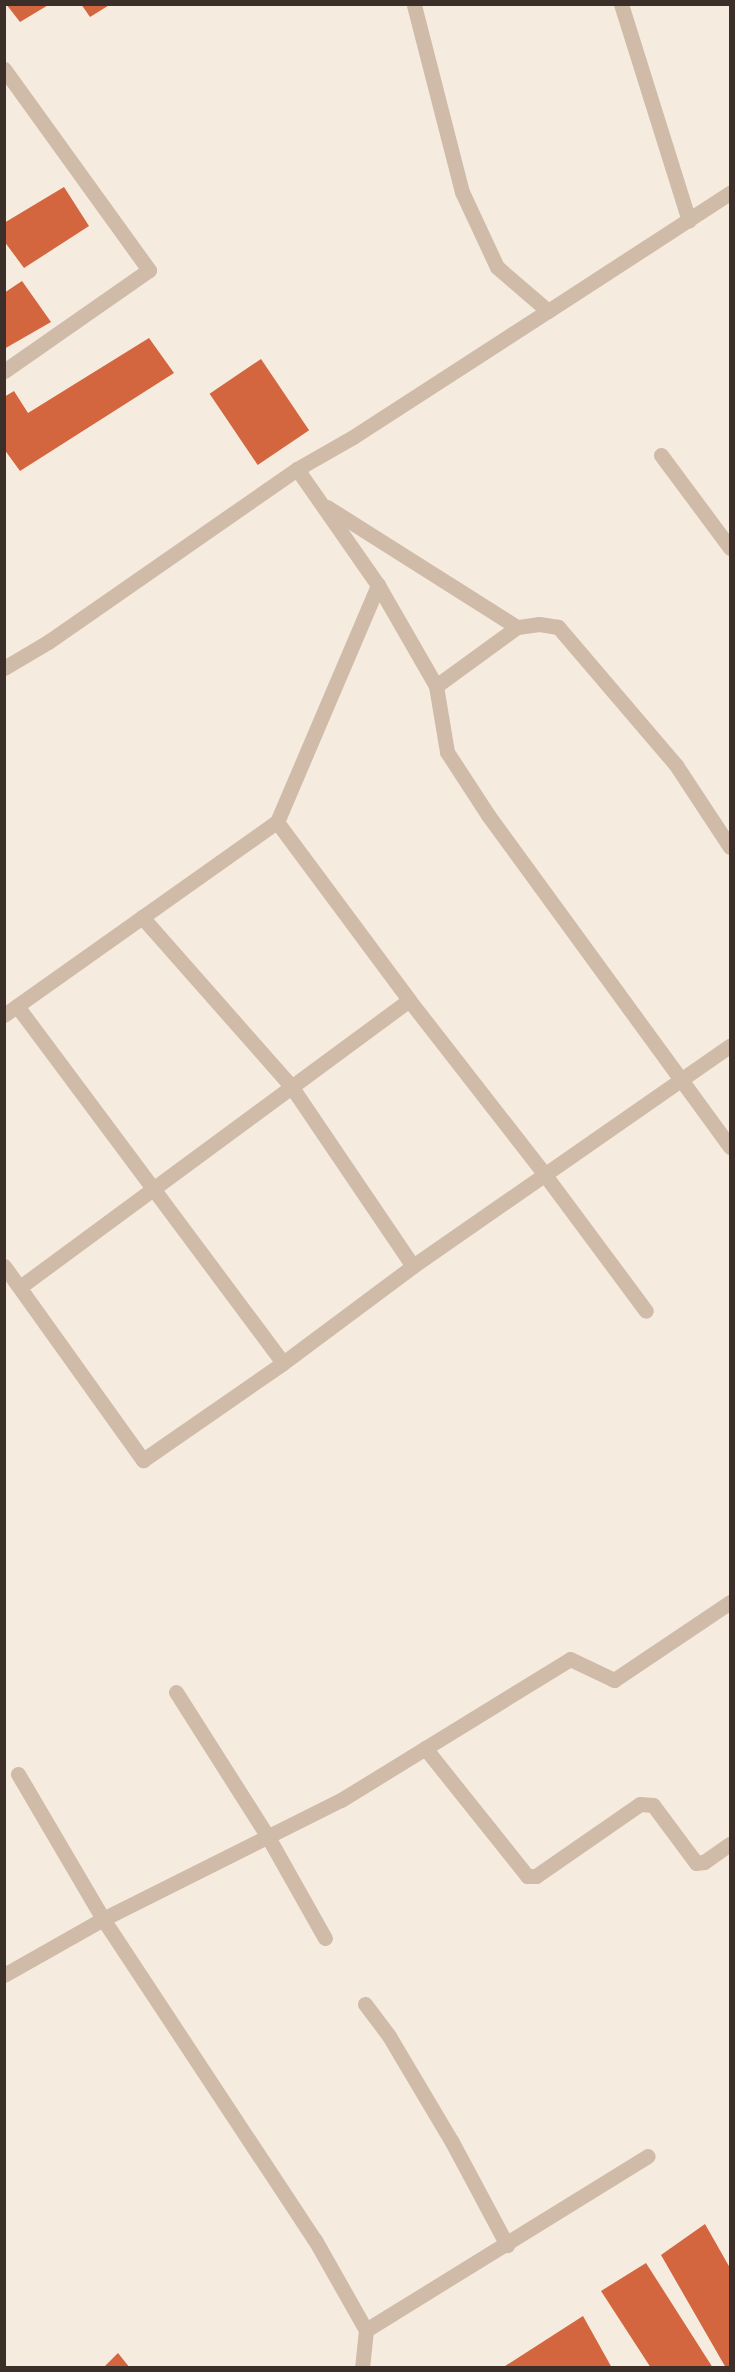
<!DOCTYPE html>
<style>
body{margin:0}
#map{position:relative;width:735px;height:2372px;overflow:hidden;background:#f6ebdf;font-family:Quicksand,sans-serif}
div>[style]{position:absolute}
.building>*{inset:0;background:#d3653f;transform-origin:0 0}
.lane>*{height:15px;margin:-7.5px;padding:0 7.5px;transform-origin:7.5px;border-radius:7.5px;background:#d0bba9}
.street>*{height:15px;margin:-7.5px;padding:0 7.5px;transform-origin:7.5px;border-radius:7.5px;background:#d0bba9}
span{translate:-50% -50%;white-space:nowrap;text-align:center;line-height:1.15;-webkit-text-stroke:4.5px #fcf5ec;paint-order:stroke}
.frame{position:absolute;inset:0;border:6px solid #3c2f29;pointer-events:none}
</style>
<div id="map">
<div class="building">
<div style="clip-path:polygon(6px 4px,50px 4px,20px 22px)"></div>
<div style="clip-path:polygon(81px 4px,111px 4px,90px 17px)"></div>
<div style="clip-path:polygon(64px 187px,89px 226px,24px 268px,4px 241px,4px 223px)"></div>
<div style="clip-path:polygon(22px 281px,51px 322px,4px 349px,4px 293px)"></div>
<div style="clip-path:polygon(149px 338px,174px 373px,20px 471px,4px 449px,4px 397px,14px 391px,28px 413px)"></div>
<div style="left:261px;top:359px;width:86px;height:62px;rotate:56deg"></div>
<div style="clip-path:polygon(705px 2224px,730px 2268px,730px 2368px,726px 2368px,661px 2255px)"></div>
<div style="clip-path:polygon(646px 2263px,713px 2368px,651px 2368px,601px 2291px)"></div>
<div style="clip-path:polygon(583px 2316px,612px 2368px,502px 2368px)"></div>
<div style="clip-path:polygon(118px 2353px,130px 2368px,103px 2368px)"></div>
</div>
<div class="lane">
<div style="left:365px;top:2004px;width:40px;rotate:53deg"></div>
<div style="left:389px;top:2036px;width:123px;rotate:59.3deg"></div>
<div style="left:452px;top:2142px;width:117px;rotate:61.9deg"></div>
<div style="left:366px;top:2330px;width:331px;rotate:-31.7deg"></div>
</div>
<div class="street">
<div style="left:621px;top:4px;width:227px;rotate:72.6deg"></div>
<div style="left:4px;top:69px;width:248px;rotate:54.2deg"></div>
<div style="left:149px;top:270px;width:177px;rotate:145.1deg"></div>
<div style="left:548px;top:311px;width:217px;rotate:-33deg"></div>
<div style="left:661px;top:455px;width:116px;rotate:53.4deg"></div>
<div style="left:297px;top:469px;width:141px;rotate:55.1deg"></div>
<div style="left:378px;top:585px;width:116px;rotate:60.1deg"></div>
<div style="left:327px;top:507px;width:225px;rotate:32.3deg"></div>
<div style="left:4px;top:668px;width:51px;rotate:-30.6deg"></div>
<div style="left:48px;top:642px;width:303px;rotate:-34.8deg"></div>
<div style="left:297px;top:469px;width:64px;rotate:-29.7deg"></div>
<div style="left:353px;top:437px;width:232px;rotate:-32.9deg"></div>
<div style="left:548px;top:311px;width:67px;rotate:-139.2deg"></div>
<div style="left:497px;top:267px;width:83px;rotate:-115deg"></div>
<div style="left:462px;top:192px;width:193px;rotate:-104.4deg"></div>
<div style="left:277px;top:822px;width:222px;rotate:53.4deg"></div>
<div style="left:409px;top:1000px;width:222px;rotate:52.1deg"></div>
<div style="left:545px;top:1175px;width:169px;rotate:53.4deg"></div>
<div style="left:730px;top:847px;width:98px;rotate:-123.4deg"></div>
<div style="left:676px;top:765px;width:182px;rotate:-130.5deg"></div>
<div style="left:558px;top:627px;width:19px;rotate:-171deg"></div>
<div style="left:539px;top:624px;width:22px;rotate:172deg"></div>
<div style="left:517px;top:627px;width:100px;rotate:143.9deg"></div>
<div style="left:436px;top:686px;width:67px;rotate:80.5deg"></div>
<div style="left:447px;top:752px;width:75px;rotate:56.9deg"></div>
<div style="left:488px;top:815px;width:411px;rotate:53.9deg"></div>
<div style="left:142px;top:917px;width:225px;rotate:48.6deg"></div>
<div style="left:291px;top:1086px;width:217px;rotate:55.9deg"></div>
<div style="left:413px;top:1266px;width:386px;rotate:-34.8deg"></div>
<div style="left:17px;top:1006px;width:445px;rotate:53.3deg"></div>
<div style="left:4px;top:1015px;width:334px;rotate:-35.3deg"></div>
<div style="left:277px;top:822px;width:258px;rotate:-66.9deg"></div>
<div style="left:4px;top:1266px;width:239px;rotate:54.4deg"></div>
<div style="left:143px;top:1460px;width:170px;rotate:-34.7deg"></div>
<div style="left:283px;top:1363px;width:162px;rotate:-36.7deg"></div>
<div style="left:20px;top:1287px;width:483px;rotate:-36.4deg"></div>
<div style="left:176px;top:1692px;width:172px;rotate:57.6deg"></div>
<div style="left:268px;top:1837px;width:116px;rotate:60.6deg"></div>
<div style="left:425px;top:1748px;width:164px;rotate:51.4deg"></div>
<div style="left:527px;top:1876px;width:9px"></div>
<div style="left:536px;top:1876px;width:126px;rotate:-34.7deg"></div>
<div style="left:640px;top:1804px;width:13px;rotate:4deg"></div>
<div style="left:653px;top:1805px;width:72px;rotate:53.4deg"></div>
<div style="left:696px;top:1863px;width:8px;rotate:-7deg"></div>
<div style="left:704px;top:1862px;width:32px;rotate:-35deg"></div>
<div style="left:18px;top:1774px;width:168px;rotate:59.6deg"></div>
<div style="left:103px;top:1919px;width:385px;rotate:56.6deg"></div>
<div style="left:315px;top:2240px;width:103px;rotate:60.5deg"></div>
<div style="left:366px;top:2330px;width:38px;rotate:96deg"></div>
<div style="left:4px;top:1975px;width:114px;rotate:-29.5deg"></div>
<div style="left:103px;top:1919px;width:266px;rotate:-26.6deg"></div>
<div style="left:341px;top:1800px;width:269px;rotate:-31.6deg"></div>
<div style="left:570px;top:1659px;width:49px;rotate:25.5deg"></div>
<div style="left:614px;top:1680px;width:140px;rotate:-33.9deg"></div>
</div>
<div class="frame"></div>
</div>
